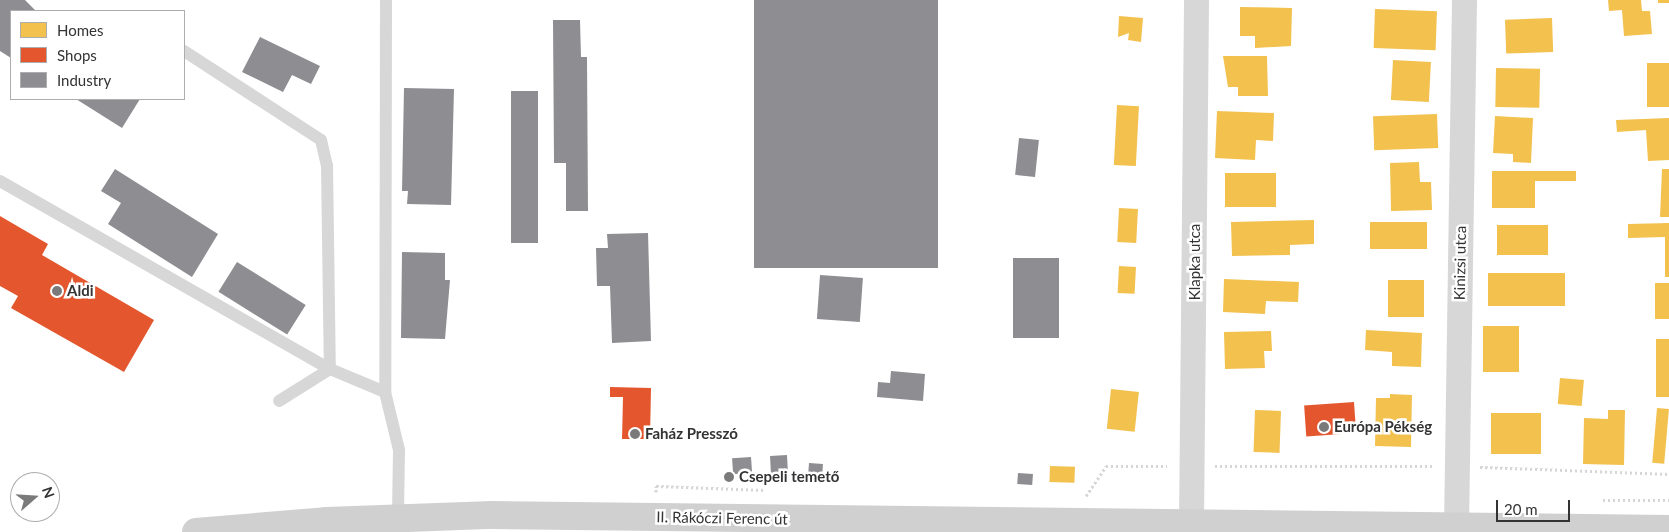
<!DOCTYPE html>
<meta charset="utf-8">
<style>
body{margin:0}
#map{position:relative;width:1669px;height:532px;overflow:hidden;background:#fff;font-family:Lato,sans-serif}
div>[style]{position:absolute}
.homes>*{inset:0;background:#f2c14e;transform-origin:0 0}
.shops>*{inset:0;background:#e4572e;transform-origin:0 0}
.industry>*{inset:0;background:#8d8d92;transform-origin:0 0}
.path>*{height:3px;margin-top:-1.5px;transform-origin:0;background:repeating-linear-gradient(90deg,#d6d6d6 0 2.5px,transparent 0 5px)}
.lane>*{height:12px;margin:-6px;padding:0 6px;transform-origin:6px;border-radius:6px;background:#d7d7d7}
.street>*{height:25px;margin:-12.5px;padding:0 12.5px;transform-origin:12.5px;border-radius:12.5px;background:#d7d7d7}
.secondary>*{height:28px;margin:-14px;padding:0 14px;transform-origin:14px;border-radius:14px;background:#d0d0d0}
.dots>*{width:14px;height:14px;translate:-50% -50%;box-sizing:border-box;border:2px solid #fff;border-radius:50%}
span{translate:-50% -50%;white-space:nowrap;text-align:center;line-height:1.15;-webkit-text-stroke:5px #fff;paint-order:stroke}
.street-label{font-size:15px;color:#333}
.poi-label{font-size:15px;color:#333;font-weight:700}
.left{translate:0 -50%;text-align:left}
.legend{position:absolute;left:10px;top:10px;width:175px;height:90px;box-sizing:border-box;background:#fff;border:1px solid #adadad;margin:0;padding:6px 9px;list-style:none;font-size:15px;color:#333}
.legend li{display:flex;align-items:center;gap:10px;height:25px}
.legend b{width:25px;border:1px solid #adadad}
.north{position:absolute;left:10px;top:472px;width:50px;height:50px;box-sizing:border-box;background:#fff;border:1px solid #adadad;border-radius:50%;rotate:71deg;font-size:14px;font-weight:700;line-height:20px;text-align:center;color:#333}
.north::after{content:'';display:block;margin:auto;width:18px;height:22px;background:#7a7a7a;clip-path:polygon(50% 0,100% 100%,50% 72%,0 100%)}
.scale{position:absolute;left:1496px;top:500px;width:74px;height:22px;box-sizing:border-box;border:2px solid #333;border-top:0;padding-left:6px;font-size:15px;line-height:18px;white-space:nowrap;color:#333;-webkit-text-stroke:4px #fff;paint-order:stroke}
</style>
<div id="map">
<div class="homes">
<div style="clip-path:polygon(1608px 0,1641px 0,1642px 11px,1650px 11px,1652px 34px,1624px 36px,1622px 10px,1609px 11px)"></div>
<div style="left:1658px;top:0;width:11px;height:3px"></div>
<div style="clip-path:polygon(1240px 7px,1292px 8px,1291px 46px,1255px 48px,1255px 36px,1240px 36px)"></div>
<div style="left:1375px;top:9px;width:62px;height:39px;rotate:2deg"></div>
<div style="clip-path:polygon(1119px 16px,1143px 18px,1141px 42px,1128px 40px,1129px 33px,1118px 37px)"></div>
<div style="left:1552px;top:18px;width:34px;height:47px;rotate:88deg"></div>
<div style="clip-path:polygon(1223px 56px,1267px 56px,1268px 96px,1238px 96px,1238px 87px,1228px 87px)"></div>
<div style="left:1393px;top:60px;width:38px;height:40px;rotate:3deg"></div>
<div style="left:1647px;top:63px;width:22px;height:44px"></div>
<div style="left:1496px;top:68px;width:44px;height:39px;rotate:1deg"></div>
<div style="left:1117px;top:105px;width:22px;height:60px;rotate:3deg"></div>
<div style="clip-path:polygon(1217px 111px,1274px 113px,1273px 141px,1256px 140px,1255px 160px,1215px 158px)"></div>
<div style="left:1437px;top:114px;width:34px;height:64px;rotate:88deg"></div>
<div style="clip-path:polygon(1495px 116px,1533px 118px,1531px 163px,1513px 162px,1513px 154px,1493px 153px)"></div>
<div style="clip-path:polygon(1669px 118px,1669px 160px,1648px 161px,1646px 130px,1617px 132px,1616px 120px)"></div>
<div style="clip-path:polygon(1419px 162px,1420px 182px,1431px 182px,1432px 210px,1391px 211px,1390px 163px)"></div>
<div style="clip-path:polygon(1662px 169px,1669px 169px,1669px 217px,1660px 217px)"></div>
<div style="clip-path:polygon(1492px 171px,1576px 171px,1576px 181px,1535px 181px,1535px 208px,1492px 208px)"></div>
<div style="left:1225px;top:173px;width:51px;height:34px"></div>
<div style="left:1119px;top:208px;width:19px;height:34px;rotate:3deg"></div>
<div style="clip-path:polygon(1314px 220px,1314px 244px,1290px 245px,1290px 255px,1232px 256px,1231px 222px)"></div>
<div style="left:1427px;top:222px;width:27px;height:57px;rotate:90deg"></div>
<div style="clip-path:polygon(1669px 223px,1669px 277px,1665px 277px,1665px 237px,1628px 238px,1628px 224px)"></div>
<div style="left:1497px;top:225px;width:51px;height:30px"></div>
<div style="left:1119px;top:266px;width:17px;height:27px;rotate:3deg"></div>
<div style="left:1565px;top:273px;width:33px;height:77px;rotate:90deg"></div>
<div style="clip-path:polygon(1224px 279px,1299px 282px,1298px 302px,1266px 301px,1265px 314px,1223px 312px)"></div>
<div style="left:1388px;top:280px;width:36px;height:37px"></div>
<div style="left:1655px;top:283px;width:14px;height:36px"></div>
<div style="left:1519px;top:326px;width:46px;height:36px;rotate:90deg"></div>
<div style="clip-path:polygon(1366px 330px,1422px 333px,1421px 367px,1392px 366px,1392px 352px,1365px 350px)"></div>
<div style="clip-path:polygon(1271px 331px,1272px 351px,1264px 351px,1265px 368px,1225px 369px,1224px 332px)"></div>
<div style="left:1656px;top:339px;width:13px;height:58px"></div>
<div style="left:1560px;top:378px;width:24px;height:26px;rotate:5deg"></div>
<div style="left:1111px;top:389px;width:28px;height:40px;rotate:6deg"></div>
<div style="clip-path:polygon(1390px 394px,1412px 395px,1411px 447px,1375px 446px,1376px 398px,1390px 398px)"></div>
<div style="left:1657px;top:408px;width:12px;height:55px;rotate:5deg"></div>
<div style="left:1255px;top:410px;width:26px;height:42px;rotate:2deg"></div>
<div style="clip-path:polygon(1608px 410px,1625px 410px,1624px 465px,1583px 464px,1584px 418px,1608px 419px)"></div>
<div style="left:1491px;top:413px;width:50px;height:41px"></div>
<div style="left:1050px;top:466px;width:25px;height:16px;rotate:2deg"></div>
</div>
<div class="shops">
<div style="clip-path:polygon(0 216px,48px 244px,42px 255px,154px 320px,124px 372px,11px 308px,18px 296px,0 286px)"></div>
<div style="clip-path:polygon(610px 387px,651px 388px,650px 439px,622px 439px,623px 397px,610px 397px)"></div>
<div style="left:1354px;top:402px;width:31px;height:50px;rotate:86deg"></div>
</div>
<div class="industry">
<div style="clip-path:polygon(0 0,25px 0,36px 11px,11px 11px,11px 58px,0 51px)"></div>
<div style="left:754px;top:0;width:184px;height:268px"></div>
<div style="clip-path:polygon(553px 20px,580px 20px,581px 57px,587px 57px,588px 211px,566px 211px,566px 163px,554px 163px)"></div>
<div style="clip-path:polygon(260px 37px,320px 66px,311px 84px,292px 75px,283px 92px,242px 72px)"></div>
<div style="clip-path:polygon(404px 88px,454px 89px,451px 205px,407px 204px,408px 191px,402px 191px)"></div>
<div style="left:511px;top:91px;width:27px;height:152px"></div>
<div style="clip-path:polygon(76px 99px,140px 99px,122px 128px)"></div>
<div style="left:1019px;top:138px;width:20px;height:37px;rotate:6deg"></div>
<div style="clip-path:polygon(115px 169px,218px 234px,192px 277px,108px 224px,121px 203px,101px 191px)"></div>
<div style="clip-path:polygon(648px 233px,651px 341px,612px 343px,610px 286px,597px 286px,596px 248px,608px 248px,607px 234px)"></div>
<div style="clip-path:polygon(402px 252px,445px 253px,445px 280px,450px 280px,445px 339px,401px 338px)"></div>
<div style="left:1059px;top:258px;width:80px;height:46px;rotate:90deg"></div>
<div style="left:237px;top:262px;width:81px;height:35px;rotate:32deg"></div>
<div style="left:820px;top:275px;width:43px;height:44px;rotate:4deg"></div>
<div style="clip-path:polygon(891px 371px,925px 374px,923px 401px,877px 397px,878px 382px,890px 383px)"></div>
<div style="left:787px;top:455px;width:19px;height:17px;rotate:87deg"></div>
<div style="left:751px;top:457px;width:16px;height:19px;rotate:86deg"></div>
<div style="left:809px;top:463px;width:14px;height:18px;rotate:4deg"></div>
<div style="left:1018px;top:473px;width:15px;height:11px;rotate:4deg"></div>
</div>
<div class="path">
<div style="left:1215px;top:466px;width:219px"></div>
<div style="left:1480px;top:467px;width:189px;rotate:2.1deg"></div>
<div style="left:656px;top:492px;width:6px;rotate:-90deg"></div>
<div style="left:656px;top:486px;width:109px;rotate:2.1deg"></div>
<div style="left:1086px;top:496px;width:36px;rotate:-56deg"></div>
<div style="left:1106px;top:466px;width:61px"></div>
<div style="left:1603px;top:500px;width:66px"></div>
</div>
<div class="lane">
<div style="left:386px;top:0;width:392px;rotate:90.1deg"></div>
<div style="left:385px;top:392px;width:60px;rotate:76.4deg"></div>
<div style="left:399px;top:450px;width:67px;rotate:90.9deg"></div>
<div style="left:184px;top:51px;width:163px;rotate:33deg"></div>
<div style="left:321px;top:140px;width:26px;rotate:77deg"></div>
<div style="left:327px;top:165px;width:204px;rotate:89.2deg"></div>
<div style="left:330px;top:369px;width:60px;rotate:147.9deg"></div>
<div style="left:0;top:181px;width:380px;rotate:29.7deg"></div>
<div style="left:330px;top:369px;width:60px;rotate:22.7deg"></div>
</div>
<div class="street">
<div style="left:1191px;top:524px;width:524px;rotate:-89.45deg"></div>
<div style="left:1456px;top:527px;width:527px;rotate:-89.13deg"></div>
</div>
<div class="secondary">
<div style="left:196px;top:532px;width:130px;rotate:-4.8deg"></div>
<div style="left:326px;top:521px;width:167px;rotate:-2.1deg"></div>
<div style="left:493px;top:515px;width:1176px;rotate:0.68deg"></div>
</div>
<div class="dots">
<div style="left:57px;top:291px;background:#7a7a7a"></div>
<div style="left:1324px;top:427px;background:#7a7a7a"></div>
<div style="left:635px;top:434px;background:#7a7a7a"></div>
<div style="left:729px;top:477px;background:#7a7a7a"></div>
</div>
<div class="street-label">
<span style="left:1195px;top:262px;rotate:-90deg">Klapka utca</span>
<span style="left:1460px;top:263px;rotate:-89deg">Kinizsi utca</span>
<span style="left:722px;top:518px;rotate:1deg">II. Rákóczi Ferenc út</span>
</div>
<div class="poi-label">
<span class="left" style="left:67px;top:291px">Aldi</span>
<span class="left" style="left:1334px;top:427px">Európa Pékség</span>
<span class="left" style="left:645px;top:434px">Faház Presszó</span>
<span class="left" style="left:739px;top:477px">Csepeli temető</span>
</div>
<ul class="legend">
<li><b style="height:14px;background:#f2c14e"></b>Homes</li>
<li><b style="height:14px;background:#e4572e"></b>Shops</li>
<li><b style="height:14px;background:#8d8d92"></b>Industry</li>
</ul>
<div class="north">N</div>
<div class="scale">20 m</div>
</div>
